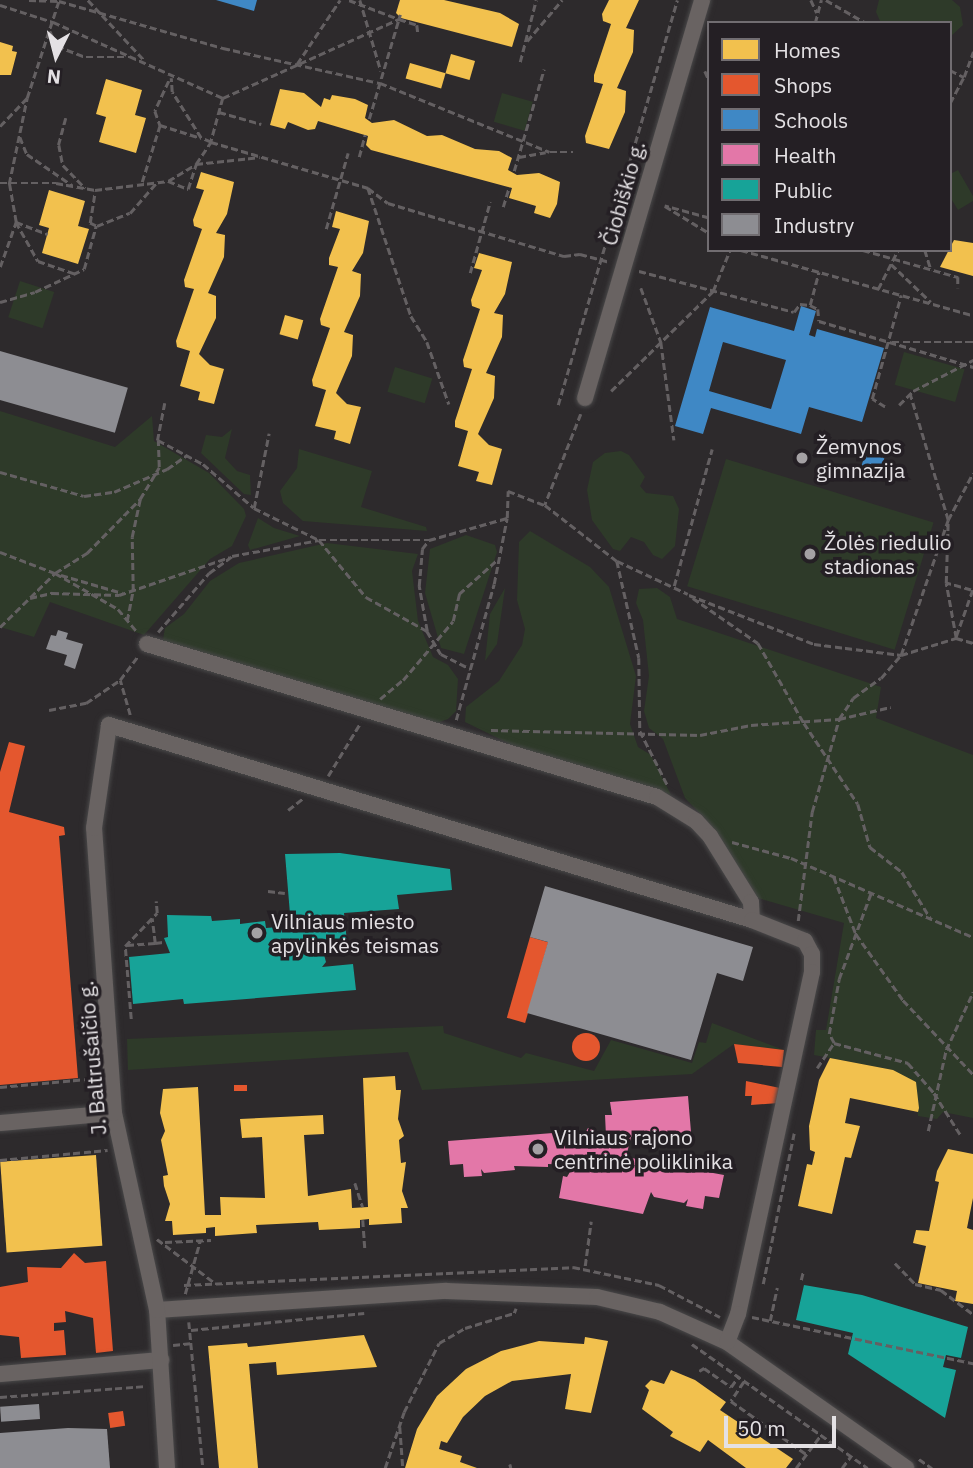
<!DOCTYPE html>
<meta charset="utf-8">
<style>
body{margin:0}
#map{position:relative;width:973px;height:1468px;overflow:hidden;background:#2d2a2c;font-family:"IBM Plex Sans",sans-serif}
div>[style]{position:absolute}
.green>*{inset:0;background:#2e3a29;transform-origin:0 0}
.homes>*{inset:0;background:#f2c14e;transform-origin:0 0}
.shops>*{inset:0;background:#e4572e;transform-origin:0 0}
.round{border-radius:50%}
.schools>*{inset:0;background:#3f88c5;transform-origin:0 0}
.health>*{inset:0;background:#e377a8}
.public>*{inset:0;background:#17a398}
.industry>*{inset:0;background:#8d8d92;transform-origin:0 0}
.path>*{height:2.5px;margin-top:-1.25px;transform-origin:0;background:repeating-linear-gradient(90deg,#646062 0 7px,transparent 0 10.5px)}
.roads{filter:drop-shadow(0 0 2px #494849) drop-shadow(0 0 2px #494849)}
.street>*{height:16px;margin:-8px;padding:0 8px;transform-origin:8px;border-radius:8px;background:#696362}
.dots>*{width:19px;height:19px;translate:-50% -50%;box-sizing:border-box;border:4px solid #241f24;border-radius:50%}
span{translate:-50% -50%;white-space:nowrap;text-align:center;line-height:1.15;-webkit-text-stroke:7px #241f24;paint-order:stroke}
.street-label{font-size:21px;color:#e4e1e4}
.poi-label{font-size:21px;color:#e4e1e4}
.left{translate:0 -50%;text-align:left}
.legend{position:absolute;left:707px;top:21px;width:245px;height:231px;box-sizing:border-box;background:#241f24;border:2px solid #716d71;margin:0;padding:9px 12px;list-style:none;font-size:21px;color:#e4e1e4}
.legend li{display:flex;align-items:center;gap:14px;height:35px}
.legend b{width:35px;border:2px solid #716d71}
.north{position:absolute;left:21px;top:21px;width:70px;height:70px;-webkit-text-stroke:5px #241f24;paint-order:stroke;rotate:186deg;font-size:19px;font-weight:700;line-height:28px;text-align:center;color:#e4e1e4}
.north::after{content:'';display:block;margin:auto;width:24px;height:32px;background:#e4e1e4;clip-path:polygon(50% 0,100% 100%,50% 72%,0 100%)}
.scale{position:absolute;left:724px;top:1416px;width:112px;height:32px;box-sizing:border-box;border:4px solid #e4e1e4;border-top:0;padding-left:9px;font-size:21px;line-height:24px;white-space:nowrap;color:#e4e1e4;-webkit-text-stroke:5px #241f24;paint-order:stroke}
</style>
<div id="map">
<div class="green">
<div style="clip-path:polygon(879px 0,952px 0,960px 7px,963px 25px,950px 37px,950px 23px,881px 23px,876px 12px)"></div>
<div style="left:502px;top:93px;width:32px;height:30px;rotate:16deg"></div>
<div style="clip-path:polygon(958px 170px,973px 196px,973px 201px,958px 210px,950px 197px,950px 174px)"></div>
<div style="left:20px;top:281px;width:36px;height:38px;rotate:18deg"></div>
<div style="left:904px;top:352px;width:63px;height:34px;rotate:16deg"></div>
<div style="left:395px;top:367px;width:39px;height:26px;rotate:17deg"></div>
<div style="clip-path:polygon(0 411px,115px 447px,152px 416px,154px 441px,209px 473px,244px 509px,246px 516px,232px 546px,210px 559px,144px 635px,50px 602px,34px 637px,0 627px)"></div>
<div style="clip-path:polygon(232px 429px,225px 458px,237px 471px,250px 475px,251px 495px,244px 494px,201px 453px,206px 435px,222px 437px)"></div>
<div style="clip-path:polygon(299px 449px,372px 471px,361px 507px,426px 527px,427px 531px,303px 521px,283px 503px,280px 491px,297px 468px)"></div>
<div style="clip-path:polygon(621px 451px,629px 455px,645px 477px,640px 486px,646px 493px,673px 496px,679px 509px,675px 546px,662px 559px,653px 555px,644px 542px,631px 537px,620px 551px,613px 549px,592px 520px,587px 490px,593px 462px,605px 453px)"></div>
<div style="left:726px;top:459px;width:217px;height:133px;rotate:17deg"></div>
<div style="clip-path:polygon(258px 518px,274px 528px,300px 536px,250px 550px,248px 545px)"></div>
<div style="clip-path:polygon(530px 531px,590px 567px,609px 587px,636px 676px,630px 724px,638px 747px,651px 755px,671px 795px,522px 750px,465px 722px,466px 707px,499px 681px,522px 645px,525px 629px,517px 600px,519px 542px)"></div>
<div style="clip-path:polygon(466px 535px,495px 545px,497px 552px,464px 654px,441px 648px,425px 593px,430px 549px)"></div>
<div style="clip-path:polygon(327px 543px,418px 554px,412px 571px,418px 621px,433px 657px,448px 665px,458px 679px,456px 711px,448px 719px,437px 723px,346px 700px,162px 645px,165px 628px,184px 614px,210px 581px,239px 563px)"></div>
<div style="clip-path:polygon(505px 588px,497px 644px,485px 661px,490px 614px)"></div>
<div style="clip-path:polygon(657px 588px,670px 597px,677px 619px,881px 687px,876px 718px,973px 755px,973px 1118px,943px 1112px,937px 1119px,918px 1116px,915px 1090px,893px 1070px,814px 1055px,816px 1030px,826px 1030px,844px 923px,758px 898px,708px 822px,685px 798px,663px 739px,649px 728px,644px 711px,649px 676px,643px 620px,636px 603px,639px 589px)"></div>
<div style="clip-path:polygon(712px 1023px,784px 1050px,734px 1044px,692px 1074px,422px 1090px,408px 1052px,128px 1070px,127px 1039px,443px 1026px,444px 1033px,521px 1058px,526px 1053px,594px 1071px,611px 1040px,692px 1063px,699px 1042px,706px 1043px)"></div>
</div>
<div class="homes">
<div style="clip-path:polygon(400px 0,444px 0,500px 13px,519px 24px,512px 47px,401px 18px,396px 13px)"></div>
<div style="clip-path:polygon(609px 0,639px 0,626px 28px,634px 30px,633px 52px,617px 88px,626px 91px,625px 112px,609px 149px,586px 143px,585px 136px,603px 84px,594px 82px,594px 75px,611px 24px,603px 21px,602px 14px)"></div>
<div style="clip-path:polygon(0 42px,13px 46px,12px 51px,17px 52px,11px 75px,0 75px)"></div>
<div style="left:451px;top:54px;width:25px;height:20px;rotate:16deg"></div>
<div style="left:410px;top:63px;width:37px;height:16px;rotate:16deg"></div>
<div style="clip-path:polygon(106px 79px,142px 90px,135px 115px,146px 118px,136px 153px,99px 142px,106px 117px,96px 114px)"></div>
<div style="clip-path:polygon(280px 89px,304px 93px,321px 107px,324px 98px,330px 100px,332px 95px,355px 99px,368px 105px,365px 118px,372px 123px,394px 120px,427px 136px,442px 135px,475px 149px,499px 151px,512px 158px,508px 170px,517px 175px,539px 173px,560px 182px,557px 204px,550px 218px,534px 213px,536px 206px,509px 198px,512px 188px,371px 150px,366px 145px,368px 136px,318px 121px,315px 129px,308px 130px,288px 122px,285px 129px,270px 125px)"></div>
<div style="clip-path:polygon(201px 172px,234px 182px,227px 214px,216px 233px,225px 235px,224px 257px,208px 293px,216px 296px,216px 318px,199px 354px,210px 365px,224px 369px,214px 404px,198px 400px,200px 392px,180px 386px,190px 351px,177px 347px,176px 341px,194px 289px,185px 287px,184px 280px,202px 229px,194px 226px,193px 220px,204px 190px,196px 188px)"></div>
<div style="clip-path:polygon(49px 190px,85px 201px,78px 226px,89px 229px,78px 264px,42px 253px,49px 228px,39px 225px)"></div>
<div style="clip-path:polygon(336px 211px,369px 221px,363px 253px,352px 271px,361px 274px,360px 296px,344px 332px,353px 335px,352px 356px,336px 393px,347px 404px,361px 407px,350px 444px,334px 439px,336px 431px,315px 426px,326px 390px,313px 386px,312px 380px,330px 328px,321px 325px,320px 319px,338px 267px,329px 265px,329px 258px,340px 229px,332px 227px)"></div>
<div style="clip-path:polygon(954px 240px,973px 243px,973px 276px,940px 267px)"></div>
<div style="clip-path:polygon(479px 253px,512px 262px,505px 294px,494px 313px,503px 315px,502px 337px,486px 373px,495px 376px,494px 398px,478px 434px,489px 445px,502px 449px,492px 485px,476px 481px,479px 472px,458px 466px,468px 431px,455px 427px,455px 421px,472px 369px,464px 367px,463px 360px,480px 309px,472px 306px,471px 300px,482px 270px,474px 268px)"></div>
<div style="left:285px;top:315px;width:19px;height:20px;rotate:16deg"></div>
<div style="clip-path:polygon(830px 1058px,893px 1070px,916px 1082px,919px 1108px,918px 1112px,850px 1098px,845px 1123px,860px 1126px,851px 1158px,845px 1157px,832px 1214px,798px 1206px,807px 1164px,812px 1165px,815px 1152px,810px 1150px,809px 1126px,819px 1080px)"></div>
<div style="clip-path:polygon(395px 1076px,396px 1090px,401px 1090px,398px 1119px,404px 1136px,399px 1140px,401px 1163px,406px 1162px,402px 1191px,408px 1208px,401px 1208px,402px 1223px,369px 1225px,369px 1219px,360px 1220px,360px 1228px,319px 1230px,318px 1222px,256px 1225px,257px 1233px,215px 1236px,215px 1227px,206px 1228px,206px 1233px,173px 1235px,172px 1221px,165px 1221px,170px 1204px,164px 1186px,163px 1176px,168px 1175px,161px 1140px,165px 1131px,160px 1113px,163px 1089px,198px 1087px,205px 1215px,221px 1215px,220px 1197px,265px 1198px,262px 1137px,242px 1138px,240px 1119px,323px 1115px,324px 1134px,304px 1135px,308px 1196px,351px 1189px,352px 1208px,368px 1207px,363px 1078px)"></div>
<div style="clip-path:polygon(948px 1149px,973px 1154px,973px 1198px,967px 1228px,973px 1230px,973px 1304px,955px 1301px,957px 1291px,918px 1283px,926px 1246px,913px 1243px,916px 1230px,929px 1231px,939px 1182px,935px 1181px,937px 1171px)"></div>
<div style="left:96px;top:1155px;width:91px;height:96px;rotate:86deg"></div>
<div style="clip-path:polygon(364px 1335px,377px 1367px,277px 1375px,276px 1362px,249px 1364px,258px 1468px,219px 1468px,208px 1346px,247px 1343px,248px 1347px)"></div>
<div style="clip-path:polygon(585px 1337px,608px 1341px,591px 1413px,565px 1409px,571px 1374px,512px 1381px,485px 1396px,463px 1417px,447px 1443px,441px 1441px,439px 1449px,462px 1456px,460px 1462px,477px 1468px,405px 1468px,417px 1429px,437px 1396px,466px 1369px,501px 1351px,539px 1341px,584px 1344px)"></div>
<div style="clip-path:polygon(671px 1370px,695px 1380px,726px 1402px,720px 1410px,793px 1459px,786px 1468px,746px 1468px,708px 1440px,700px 1452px,670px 1436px,673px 1432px,642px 1409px,649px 1390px,645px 1386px,651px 1380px,664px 1384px)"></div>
</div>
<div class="shops">
<div style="clip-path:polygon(9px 742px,25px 746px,9px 812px,64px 827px,65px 835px,59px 836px,78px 1078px,0 1085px,0 772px)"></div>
<div style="left:530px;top:937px;width:19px;height:84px;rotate:16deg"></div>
<div class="round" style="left:572px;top:1033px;width:28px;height:28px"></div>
<div style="clip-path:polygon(734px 1044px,784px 1050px,782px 1067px,738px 1063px)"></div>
<div style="clip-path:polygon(746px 1081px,780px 1088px,779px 1103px,751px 1105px,752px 1096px,745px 1096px)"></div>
<div style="left:234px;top:1085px;width:13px;height:6px"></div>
<div style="clip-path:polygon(74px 1253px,85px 1263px,106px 1261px,113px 1351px,96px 1353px,93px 1318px,65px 1311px,66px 1322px,54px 1323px,54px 1331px,64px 1330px,66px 1355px,21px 1358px,19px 1337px,0 1335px,0 1287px,28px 1282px,27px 1267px,61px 1268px)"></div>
<div style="left:123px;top:1411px;width:15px;height:15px;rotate:82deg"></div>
</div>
<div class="schools">
<div style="clip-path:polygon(216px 0,257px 0,254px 11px)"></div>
<div style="clip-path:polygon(evenodd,801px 306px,816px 311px,809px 335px,815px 337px,817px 329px,884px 348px,862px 422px,809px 407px,801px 434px,711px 408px,703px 434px,675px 426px,710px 307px,794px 331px,801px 306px,723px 342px,786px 360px,771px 409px,709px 391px,723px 342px)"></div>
<div style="left:865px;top:453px;width:20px;height:18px;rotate:15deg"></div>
</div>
<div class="health">
<div style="clip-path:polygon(688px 1096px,691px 1132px,631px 1137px,626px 1157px,724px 1175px,719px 1198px,705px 1196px,703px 1209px,686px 1206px,688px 1199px,684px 1203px,654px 1197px,651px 1192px,643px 1214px,559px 1198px,563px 1176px,567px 1177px,574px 1165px,548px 1164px,548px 1167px,514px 1166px,515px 1170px,484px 1173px,481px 1169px,482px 1176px,464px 1177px,463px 1164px,450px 1165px,448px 1141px,579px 1131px,582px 1139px,588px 1128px,606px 1136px,605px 1115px,612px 1115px,610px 1102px)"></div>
</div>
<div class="public">
<div style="clip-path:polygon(340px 853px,450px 869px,452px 890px,397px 895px,399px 909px,344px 913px,347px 942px,321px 944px,326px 962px,322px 967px,353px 964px,356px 990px,184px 1004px,183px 999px,133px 1004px,129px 957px,170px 953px,164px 938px,168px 937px,167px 915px,211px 916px,212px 921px,240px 919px,240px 924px,265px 921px,266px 928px,291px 926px,285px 854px)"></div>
<div style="clip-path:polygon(804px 1285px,862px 1295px,968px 1327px,961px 1358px,946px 1355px,943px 1367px,956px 1370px,945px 1418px,848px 1354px,853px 1333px,796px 1320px)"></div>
</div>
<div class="industry">
<div style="left:0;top:351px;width:133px;height:47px;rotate:16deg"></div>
<div style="clip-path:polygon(58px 630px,68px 633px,66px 639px,83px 644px,75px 669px,64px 665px,67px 655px,46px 649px,51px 635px,56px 636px)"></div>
<div style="clip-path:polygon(545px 886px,753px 947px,743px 981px,717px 973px,691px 1060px,527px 1013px,548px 942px,530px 937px)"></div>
<div style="left:39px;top:1404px;width:15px;height:39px;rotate:86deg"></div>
<div style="clip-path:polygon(68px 1428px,107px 1429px,110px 1468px,0 1468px,0 1433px)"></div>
</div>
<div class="path">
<div style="left:29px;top:0;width:30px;rotate:2deg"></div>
<div style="left:59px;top:1px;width:171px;rotate:16deg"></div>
<div style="left:223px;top:48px;width:161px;rotate:12.6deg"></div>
<div style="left:380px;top:83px;width:183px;rotate:22.1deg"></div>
<div style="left:550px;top:152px;width:23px"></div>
<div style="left:88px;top:0;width:83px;rotate:46.9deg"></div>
<div style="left:349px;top:0;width:53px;rotate:20.8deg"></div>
<div style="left:360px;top:0;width:74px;rotate:73.5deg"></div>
<div style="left:811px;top:0;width:14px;rotate:65deg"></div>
<div style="left:826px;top:0;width:46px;rotate:29.9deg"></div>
<div style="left:0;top:5px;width:56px;rotate:17.8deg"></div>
<div style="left:53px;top:22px;width:186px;rotate:24.1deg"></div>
<div style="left:223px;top:98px;width:46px;rotate:105.3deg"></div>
<div style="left:211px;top:142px;width:164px;rotate:16.3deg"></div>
<div style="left:368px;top:188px;width:25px;rotate:37deg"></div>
<div style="left:388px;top:203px;width:184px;rotate:16.8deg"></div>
<div style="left:564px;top:256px;width:16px;rotate:-7deg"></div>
<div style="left:580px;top:254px;width:30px;rotate:15deg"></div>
<div style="left:815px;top:23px;width:24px;rotate:-75deg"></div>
<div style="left:50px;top:31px;width:17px;rotate:65deg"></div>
<div style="left:57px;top:46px;width:31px;rotate:21deg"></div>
<div style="left:86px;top:57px;width:44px"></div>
<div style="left:527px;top:41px;width:54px;rotate:-49.5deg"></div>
<div style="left:520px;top:62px;width:64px;rotate:-75.5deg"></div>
<div style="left:297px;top:64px;width:77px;rotate:-56.1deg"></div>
<div style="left:950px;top:70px;width:16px;rotate:27deg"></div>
<div style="left:964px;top:77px;width:27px;rotate:-70deg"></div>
<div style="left:705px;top:71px;width:10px;rotate:66deg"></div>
<div style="left:169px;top:81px;width:33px;rotate:115deg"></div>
<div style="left:155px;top:111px;width:15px;rotate:70deg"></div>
<div style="left:160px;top:125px;width:43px;rotate:17.6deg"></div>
<div style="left:223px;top:98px;width:193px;rotate:-24.2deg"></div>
<div style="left:399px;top:19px;width:19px;rotate:18deg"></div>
<div style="left:417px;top:25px;width:8px;rotate:83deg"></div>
<div style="left:950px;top:103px;width:30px;rotate:-62deg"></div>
<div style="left:219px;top:112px;width:44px;rotate:15.9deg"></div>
<div style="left:66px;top:118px;width:28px;rotate:105deg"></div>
<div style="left:59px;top:145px;width:20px;rotate:79deg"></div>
<div style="left:63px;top:165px;width:32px;rotate:46deg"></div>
<div style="left:369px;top:119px;width:109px;rotate:-73.4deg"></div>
<div style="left:0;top:126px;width:39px;rotate:-46deg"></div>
<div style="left:20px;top:137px;width:18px;rotate:68deg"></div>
<div style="left:27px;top:154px;width:55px;rotate:34.6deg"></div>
<div style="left:359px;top:157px;width:23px;rotate:-75deg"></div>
<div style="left:519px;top:157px;width:27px;rotate:-10deg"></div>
<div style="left:514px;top:171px;width:106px;rotate:-73.6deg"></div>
<div style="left:168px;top:181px;width:22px;rotate:22deg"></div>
<div style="left:188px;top:189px;width:26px;rotate:-72deg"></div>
<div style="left:196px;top:164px;width:64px;rotate:-6.2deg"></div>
<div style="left:142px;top:182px;width:60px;rotate:-72.5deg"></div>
<div style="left:0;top:183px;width:56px"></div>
<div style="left:56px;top:183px;width:40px;rotate:10deg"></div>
<div style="left:95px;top:190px;width:74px;rotate:-7deg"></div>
<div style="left:168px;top:181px;width:33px;rotate:-31deg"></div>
<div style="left:196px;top:164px;width:27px;rotate:-56deg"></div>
<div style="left:211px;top:142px;width:11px;rotate:-158deg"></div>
<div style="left:201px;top:138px;width:54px;rotate:-122.2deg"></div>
<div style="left:172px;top:92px;width:14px;rotate:-94deg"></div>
<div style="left:368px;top:188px;width:135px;rotate:71.4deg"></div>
<div style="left:411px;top:316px;width:31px;rotate:58deg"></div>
<div style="left:427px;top:342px;width:66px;rotate:70.5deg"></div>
<div style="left:503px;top:207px;width:21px;rotate:-73deg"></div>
<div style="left:709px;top:218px;width:46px;rotate:-164.7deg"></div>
<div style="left:665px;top:206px;width:52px;rotate:31.5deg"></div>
<div style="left:16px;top:222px;width:45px;rotate:60.6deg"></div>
<div style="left:38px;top:261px;width:39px;rotate:19deg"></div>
<div style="left:16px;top:222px;width:34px;rotate:21deg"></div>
<div style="left:97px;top:226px;width:35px;rotate:-22deg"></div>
<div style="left:130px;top:213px;width:41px;rotate:-48.9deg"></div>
<div style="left:326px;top:229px;width:79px;rotate:-73.9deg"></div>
<div style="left:741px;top:250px;width:241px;rotate:15.7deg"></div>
<div style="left:863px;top:250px;width:99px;rotate:15.9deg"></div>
<div style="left:958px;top:277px;width:11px;rotate:90deg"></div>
<div style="left:925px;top:250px;width:21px;rotate:73deg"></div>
<div style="left:891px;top:264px;width:55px;rotate:43.5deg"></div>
<div style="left:0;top:267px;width:48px;rotate:-70.4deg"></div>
<div style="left:16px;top:222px;width:39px;rotate:-100deg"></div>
<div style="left:9px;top:184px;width:88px;rotate:-78.2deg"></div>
<div style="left:27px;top:98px;width:103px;rotate:-71.9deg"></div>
<div style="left:639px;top:271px;width:160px;rotate:14.8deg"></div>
<div style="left:794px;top:312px;width:10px;rotate:-53deg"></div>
<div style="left:800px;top:304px;width:10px;rotate:6deg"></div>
<div style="left:810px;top:305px;width:34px;rotate:-75deg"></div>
<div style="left:470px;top:273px;width:74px;rotate:-74.3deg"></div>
<div style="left:641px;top:288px;width:58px;rotate:69.7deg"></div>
<div style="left:661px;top:342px;width:99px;rotate:82.4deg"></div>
<div style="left:878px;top:289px;width:44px;rotate:-62.9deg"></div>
<div style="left:0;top:302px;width:36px;rotate:-16deg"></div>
<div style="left:35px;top:292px;width:54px;rotate:-25.1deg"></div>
<div style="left:84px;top:269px;width:45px;rotate:-74.4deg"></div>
<div style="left:96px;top:226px;width:7px;rotate:-153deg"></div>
<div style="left:90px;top:223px;width:32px;rotate:-81deg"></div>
<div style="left:810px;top:305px;width:9px;rotate:27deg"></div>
<div style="left:818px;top:309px;width:12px;rotate:85deg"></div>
<div style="left:819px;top:321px;width:161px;rotate:16.6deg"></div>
<div style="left:892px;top:342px;width:81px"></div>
<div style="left:611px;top:391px;width:143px;rotate:-44.4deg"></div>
<div style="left:713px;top:291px;width:44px;rotate:-67.5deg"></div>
<div style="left:165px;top:403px;width:38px;rotate:101deg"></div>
<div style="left:158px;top:440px;width:51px;rotate:28.1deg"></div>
<div style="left:203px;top:464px;width:67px;rotate:40.8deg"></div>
<div style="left:254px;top:508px;width:72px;rotate:26.2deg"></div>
<div style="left:319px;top:540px;width:74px;rotate:50.5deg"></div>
<div style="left:366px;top:597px;width:70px;rotate:29.1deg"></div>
<div style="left:427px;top:631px;width:27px;rotate:59deg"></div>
<div style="left:441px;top:654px;width:33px;rotate:27deg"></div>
<div style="left:558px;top:405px;width:422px;rotate:-73.6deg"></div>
<div style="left:899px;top:405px;width:20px;rotate:-45deg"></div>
<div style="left:913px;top:391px;width:68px;rotate:-27.3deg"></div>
<div style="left:885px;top:407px;width:15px;rotate:-148deg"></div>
<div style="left:872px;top:399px;width:108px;rotate:-74.4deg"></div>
<div style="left:581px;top:414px;width:98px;rotate:111.6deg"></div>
<div style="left:545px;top:505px;width:91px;rotate:37.9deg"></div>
<div style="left:617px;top:561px;width:99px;rotate:77.2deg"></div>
<div style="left:639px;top:658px;width:73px;rotate:89.2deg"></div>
<div style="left:640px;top:731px;width:62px;rotate:63deg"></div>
<div style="left:0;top:472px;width:87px;rotate:15.9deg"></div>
<div style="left:84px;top:496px;width:30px;rotate:-8deg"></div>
<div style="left:114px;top:492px;width:58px;rotate:-23.5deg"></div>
<div style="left:167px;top:469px;width:24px;rotate:-35deg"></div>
<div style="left:254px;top:508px;width:76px;rotate:-78.7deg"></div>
<div style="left:0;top:552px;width:59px;rotate:20.9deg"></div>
<div style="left:55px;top:573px;width:73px;rotate:29.7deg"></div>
<div style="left:118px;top:609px;width:31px;rotate:50deg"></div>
<div style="left:617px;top:561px;width:78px;rotate:24.9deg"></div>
<div style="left:61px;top:575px;width:64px;rotate:16.4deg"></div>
<div style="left:674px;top:586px;width:142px;rotate:-74.5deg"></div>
<div style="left:971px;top:590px;width:26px;rotate:-164deg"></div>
<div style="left:946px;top:583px;width:63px;rotate:-88.2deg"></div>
<div style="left:948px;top:520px;width:53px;rotate:-62deg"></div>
<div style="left:973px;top:590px;width:51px;rotate:109.5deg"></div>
<div style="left:956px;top:638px;width:18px;rotate:16deg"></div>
<div style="left:689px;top:595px;width:134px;rotate:21.4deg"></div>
<div style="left:814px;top:644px;width:88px;rotate:7.2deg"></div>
<div style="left:901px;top:655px;width:143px;rotate:-70.8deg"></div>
<div style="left:948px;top:520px;width:132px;rotate:-106.8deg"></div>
<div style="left:30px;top:598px;width:23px;rotate:-13deg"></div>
<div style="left:52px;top:593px;width:67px;rotate:1.7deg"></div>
<div style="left:119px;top:595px;width:117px;rotate:-18.9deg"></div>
<div style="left:693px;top:598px;width:79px;rotate:34.7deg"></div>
<div style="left:758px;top:643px;width:92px;rotate:60.1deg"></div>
<div style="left:804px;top:723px;width:97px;rotate:56.3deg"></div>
<div style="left:858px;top:804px;width:45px;rotate:74.4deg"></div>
<div style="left:870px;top:847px;width:41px;rotate:38deg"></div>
<div style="left:902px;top:872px;width:55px;rotate:58.3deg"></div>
<div style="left:127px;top:621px;width:31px;rotate:-79deg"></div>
<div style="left:133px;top:591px;width:54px;rotate:-91.1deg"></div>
<div style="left:132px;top:537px;width:39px;rotate:-78deg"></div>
<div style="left:0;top:627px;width:77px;rotate:-44.5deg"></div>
<div style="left:55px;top:573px;width:38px;rotate:-32deg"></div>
<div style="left:87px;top:553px;width:76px;rotate:-45.5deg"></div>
<div style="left:140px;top:499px;width:37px;rotate:-59deg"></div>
<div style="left:159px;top:467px;width:27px;rotate:-92deg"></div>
<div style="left:427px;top:631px;width:46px;rotate:-100.1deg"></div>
<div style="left:419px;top:586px;width:37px;rotate:-85deg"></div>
<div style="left:422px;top:549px;width:11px;rotate:-52deg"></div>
<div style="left:158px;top:632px;width:78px;rotate:-49.2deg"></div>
<div style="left:209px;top:573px;width:29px;rotate:-36deg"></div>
<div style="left:232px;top:556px;width:88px;rotate:-10.4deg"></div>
<div style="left:319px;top:540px;width:110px"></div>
<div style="left:429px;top:540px;width:81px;rotate:-15.8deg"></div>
<div style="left:507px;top:518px;width:27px;rotate:-88deg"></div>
<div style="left:508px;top:491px;width:40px;rotate:21deg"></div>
<div style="left:380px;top:699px;width:30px;rotate:-40deg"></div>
<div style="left:403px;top:680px;width:77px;rotate:-49.7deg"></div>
<div style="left:453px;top:621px;width:28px;rotate:-77deg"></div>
<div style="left:459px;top:594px;width:51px;rotate:-41.8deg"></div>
<div style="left:49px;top:710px;width:38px;rotate:-11deg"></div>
<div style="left:86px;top:703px;width:41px;rotate:-34.1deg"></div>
<div style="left:130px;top:715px;width:36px;rotate:-106deg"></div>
<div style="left:120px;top:680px;width:30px;rotate:-53deg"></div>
<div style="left:456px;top:720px;width:141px;rotate:-74.4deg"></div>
<div style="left:494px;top:584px;width:67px;rotate:-78.9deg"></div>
<div style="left:491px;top:730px;width:209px;rotate:1.4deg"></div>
<div style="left:700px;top:735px;width:52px;rotate:-11.1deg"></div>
<div style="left:751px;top:725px;width:88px;rotate:-3.9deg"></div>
<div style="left:839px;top:719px;width:53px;rotate:-13deg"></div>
<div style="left:328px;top:776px;width:63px;rotate:-58.6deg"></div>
<div style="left:288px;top:810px;width:18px;rotate:-38deg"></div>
<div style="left:732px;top:842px;width:61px;rotate:15.2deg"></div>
<div style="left:791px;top:858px;width:198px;rotate:23.5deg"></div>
<div style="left:834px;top:877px;width:61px;rotate:68.9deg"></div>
<div style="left:856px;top:934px;width:81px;rotate:54.5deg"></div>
<div style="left:903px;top:1000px;width:102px;rotate:46.6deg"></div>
<div style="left:268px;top:891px;width:17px;rotate:7deg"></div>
<div style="left:798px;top:921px;width:110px;rotate:-82.7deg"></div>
<div style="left:812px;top:812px;width:97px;rotate:-73.8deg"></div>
<div style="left:839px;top:719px;width:25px;rotate:-56deg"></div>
<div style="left:853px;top:698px;width:34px;rotate:-36deg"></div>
<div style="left:881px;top:678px;width:30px;rotate:-49deg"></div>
<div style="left:901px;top:655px;width:58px;rotate:-17.2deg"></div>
<div style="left:956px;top:638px;width:56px;rotate:-100.3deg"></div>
<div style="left:155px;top:943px;width:8px;rotate:-7deg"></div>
<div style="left:127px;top:945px;width:28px;rotate:-4deg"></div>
<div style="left:155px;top:943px;width:25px;rotate:-97deg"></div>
<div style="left:131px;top:1019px;width:73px;rotate:-94.7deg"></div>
<div style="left:125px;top:946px;width:46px;rotate:-45.9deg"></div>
<div style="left:157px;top:913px;width:12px;rotate:-95deg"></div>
<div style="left:834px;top:1043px;width:10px;rotate:-119deg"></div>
<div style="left:829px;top:1034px;width:56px;rotate:-79.7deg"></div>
<div style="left:839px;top:979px;width:92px;rotate:-69.6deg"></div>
<div style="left:817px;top:1068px;width:30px;rotate:-56deg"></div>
<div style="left:834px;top:1043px;width:77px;rotate:15.1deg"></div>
<div style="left:908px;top:1063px;width:40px;rotate:49deg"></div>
<div style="left:934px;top:1093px;width:49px;rotate:57.6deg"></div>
<div style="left:0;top:1087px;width:98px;rotate:-5.2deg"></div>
<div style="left:928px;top:1131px;width:83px;rotate:-77.5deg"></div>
<div style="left:946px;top:1050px;width:64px;rotate:-65deg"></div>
<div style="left:0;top:1160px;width:108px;rotate:-5.3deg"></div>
<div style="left:355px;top:1183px;width:25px;rotate:72deg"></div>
<div style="left:363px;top:1220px;width:29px;rotate:86deg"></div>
<div style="left:157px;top:1239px;width:73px;rotate:37.2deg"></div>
<div style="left:165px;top:1242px;width:46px;rotate:-2.5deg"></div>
<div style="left:895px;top:1263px;width:29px;rotate:46deg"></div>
<div style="left:915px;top:1284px;width:27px;rotate:13deg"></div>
<div style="left:941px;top:1290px;width:40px;rotate:37deg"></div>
<div style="left:585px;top:1266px;width:45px;rotate:-82.4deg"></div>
<div style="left:801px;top:1280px;width:8px;rotate:-76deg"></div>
<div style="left:763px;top:1284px;width:154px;rotate:-78.4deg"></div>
<div style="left:184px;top:1285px;width:389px;rotate:-2.6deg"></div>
<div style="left:573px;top:1267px;width:88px;rotate:11.8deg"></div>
<div style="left:659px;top:1285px;width:69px;rotate:27.7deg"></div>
<div style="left:185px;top:1294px;width:55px;rotate:-74.2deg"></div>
<div style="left:752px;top:1317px;width:226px;rotate:11.8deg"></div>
<div style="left:770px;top:1321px;width:34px;rotate:-78deg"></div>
<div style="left:189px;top:1322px;width:147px;rotate:84.5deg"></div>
<div style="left:191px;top:1330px;width:174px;rotate:-5.6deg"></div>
<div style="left:692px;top:1344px;width:215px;rotate:35.2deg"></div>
<div style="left:173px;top:1345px;width:20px;rotate:-6deg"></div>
<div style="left:699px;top:1371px;width:6px;rotate:-31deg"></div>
<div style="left:704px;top:1368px;width:33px;rotate:35deg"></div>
<div style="left:731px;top:1387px;width:12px;rotate:-55deg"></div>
<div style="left:744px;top:1382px;width:23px;rotate:124deg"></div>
<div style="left:731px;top:1401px;width:92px;rotate:35.2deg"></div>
<div style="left:0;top:1397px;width:145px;rotate:-4.3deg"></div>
<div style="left:400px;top:1427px;width:41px;rotate:85.8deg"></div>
<div style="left:919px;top:1459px;width:16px;rotate:35deg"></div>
<div style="left:510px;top:1464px;width:4px;rotate:76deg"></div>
<div style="left:385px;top:1468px;width:59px;rotate:-71.3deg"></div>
<div style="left:404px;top:1412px;width:77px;rotate:-63.1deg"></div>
<div style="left:439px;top:1343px;width:30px;rotate:-30deg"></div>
<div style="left:465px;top:1328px;width:51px;rotate:-17deg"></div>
<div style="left:514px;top:1313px;width:5px;rotate:-68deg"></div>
<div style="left:796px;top:1468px;width:41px;rotate:-52.9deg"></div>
<div style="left:842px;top:1468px;width:15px;rotate:-53deg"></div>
</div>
<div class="roads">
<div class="street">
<div style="left:585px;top:398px;width:415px;rotate:-73.6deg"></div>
<div style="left:147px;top:644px;width:532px;rotate:16.7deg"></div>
<div style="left:657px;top:797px;width:46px;rotate:31.6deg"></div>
<div style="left:696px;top:821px;width:21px;rotate:47deg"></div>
<div style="left:710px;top:836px;width:78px;rotate:58.2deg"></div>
<div style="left:751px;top:902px;width:18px;rotate:87deg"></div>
<div style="left:0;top:1123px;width:114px;rotate:-5deg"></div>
<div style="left:157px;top:1310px;width:290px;rotate:-3.8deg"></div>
<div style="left:446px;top:1291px;width:151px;rotate:2.3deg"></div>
<div style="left:597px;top:1297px;width:65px;rotate:13.4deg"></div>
<div style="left:660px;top:1312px;width:73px;rotate:24.1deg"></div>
<div style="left:727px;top:1342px;width:219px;rotate:35.1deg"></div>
<div style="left:0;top:1374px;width:162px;rotate:-5deg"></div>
<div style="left:167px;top:1468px;width:158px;rotate:-93.6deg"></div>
<div style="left:157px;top:1310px;width:202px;rotate:-102.3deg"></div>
<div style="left:114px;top:1113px;width:286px;rotate:-94deg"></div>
<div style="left:94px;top:828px;width:104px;rotate:-81.7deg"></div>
<div style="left:109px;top:725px;width:672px;rotate:16.87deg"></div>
<div style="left:752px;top:920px;width:57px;rotate:21.6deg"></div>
<div style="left:805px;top:941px;width:15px;rotate:62deg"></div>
<div style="left:812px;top:954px;width:18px;rotate:90deg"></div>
<div style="left:812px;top:972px;width:350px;rotate:102.2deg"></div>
<div style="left:738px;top:1314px;width:30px;rotate:111deg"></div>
</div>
</div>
<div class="dots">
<div style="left:802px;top:458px;background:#a4a1a4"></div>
<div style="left:810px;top:554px;background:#a4a1a4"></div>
<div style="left:257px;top:933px;background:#a4a1a4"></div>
<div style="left:538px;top:1149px;background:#a4a1a4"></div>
</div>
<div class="street-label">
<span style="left:623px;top:193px;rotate:-74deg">Čiobiškio g.</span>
<span style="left:92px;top:1058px;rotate:-95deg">J. Baltrušaičio g.</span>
</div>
<div class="poi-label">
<span class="left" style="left:816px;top:458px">Žemynos<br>gimnazija</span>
<span class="left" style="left:824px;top:554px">Žolės riedulio<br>stadionas</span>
<span class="left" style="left:271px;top:933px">Vilniaus miesto<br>apylinkės teismas</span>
<span class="left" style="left:554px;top:1149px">Vilniaus rajono<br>centrinė poliklinika</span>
</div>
<ul class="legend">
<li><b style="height:19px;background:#f2c14e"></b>Homes</li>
<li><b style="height:19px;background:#e4572e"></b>Shops</li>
<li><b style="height:19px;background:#3f88c5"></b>Schools</li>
<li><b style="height:19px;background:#e377a8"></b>Health</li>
<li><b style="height:19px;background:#17a398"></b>Public</li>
<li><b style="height:19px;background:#8d8d92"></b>Industry</li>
</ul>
<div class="north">N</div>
<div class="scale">50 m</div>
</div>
